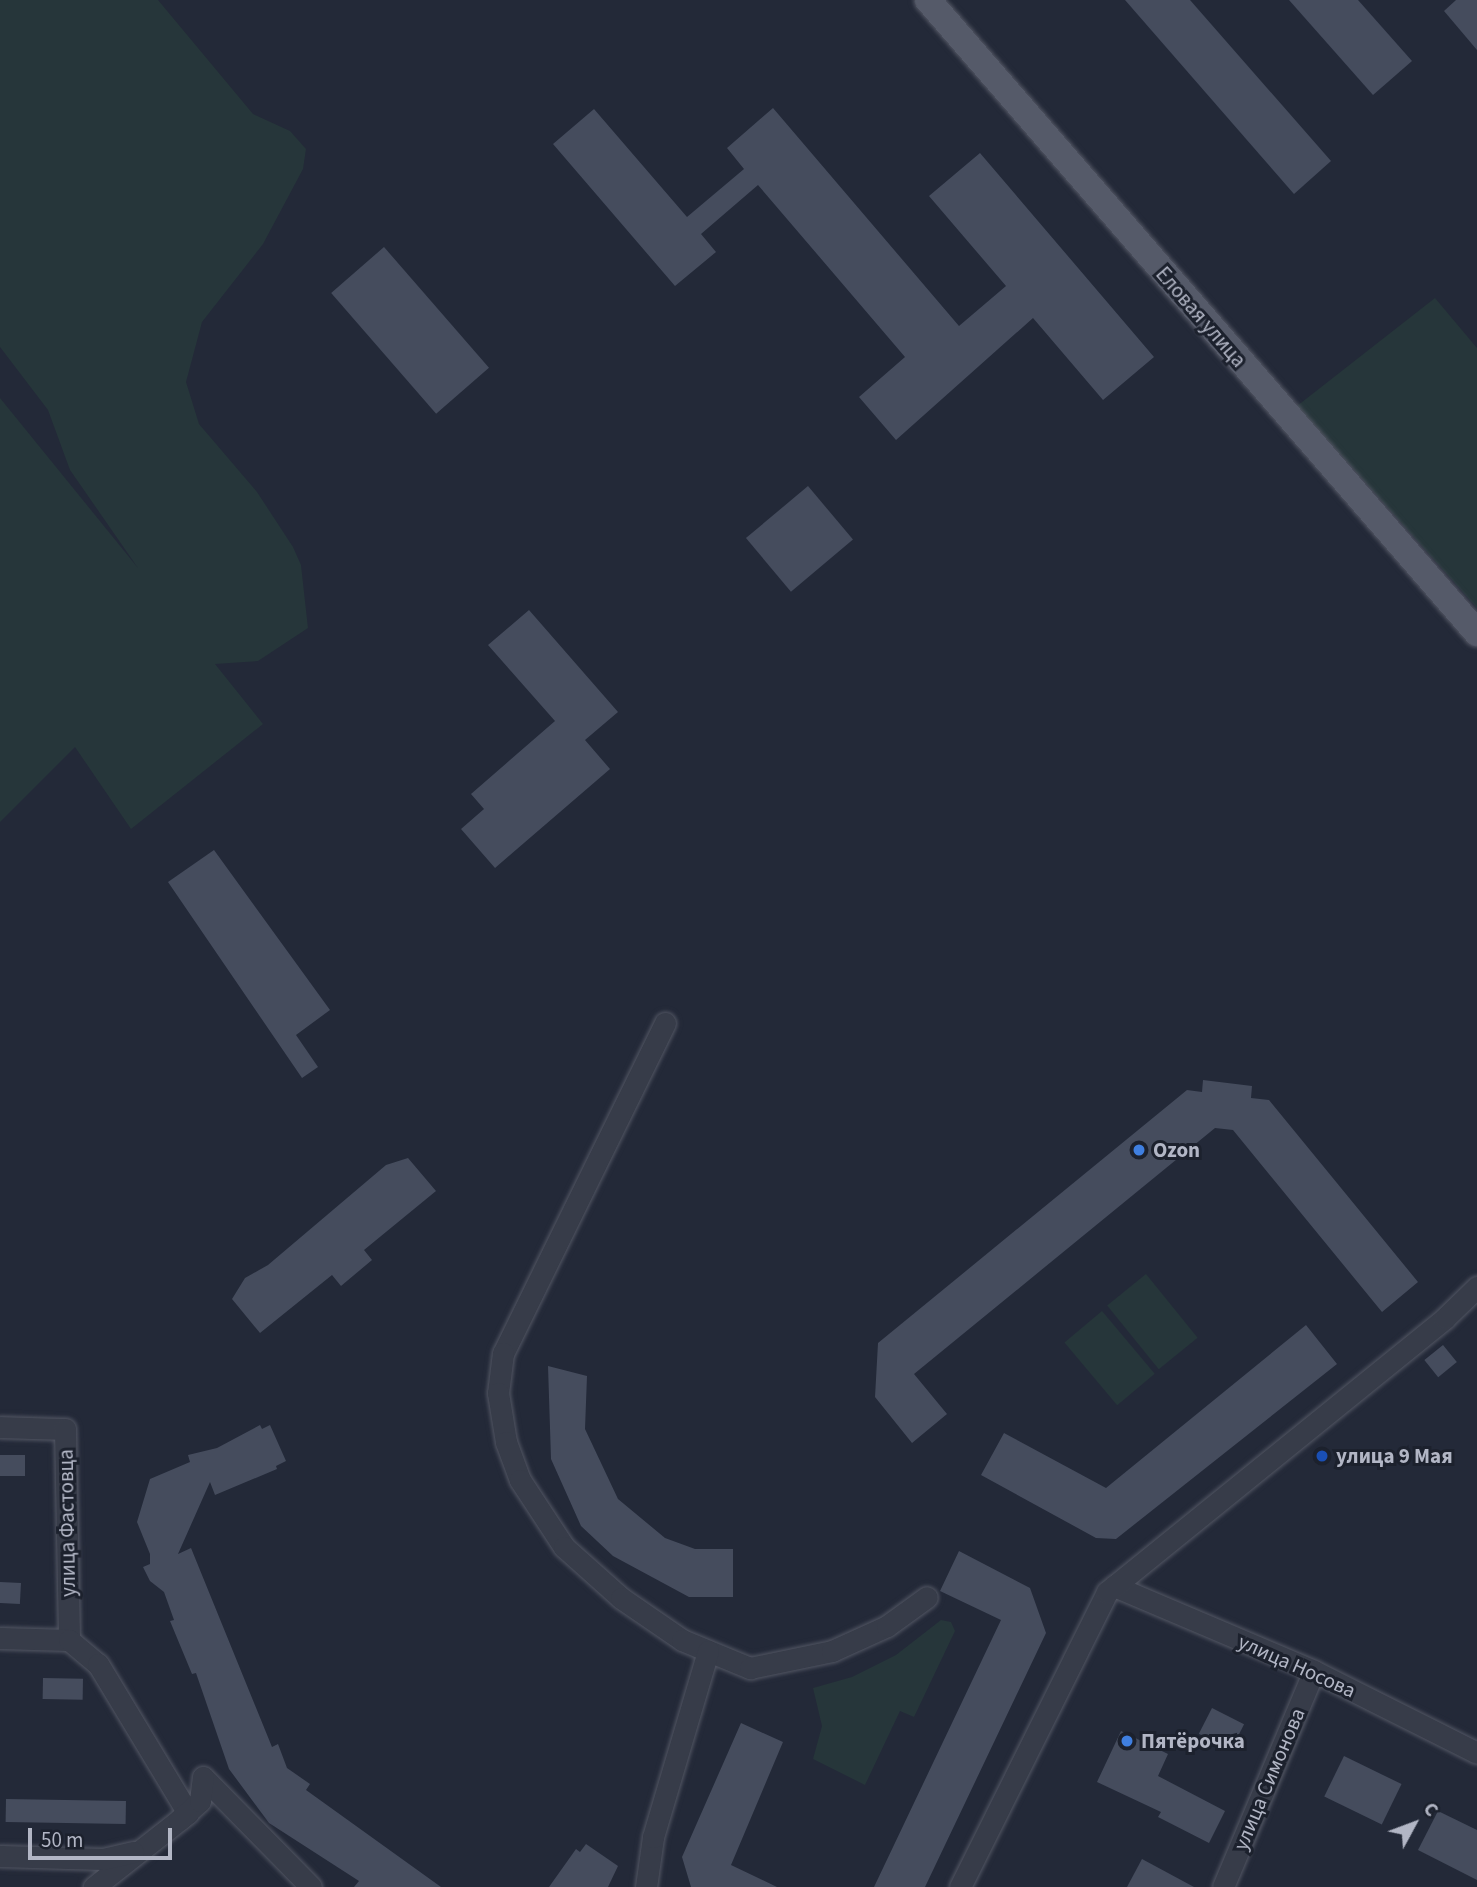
<!DOCTYPE html>
<meta charset="utf-8">
<style>
body{margin:0}
#map{position:relative;width:1477px;height:1887px;overflow:hidden;background:#232938;font-family:"Source Sans 3",sans-serif}
div>[style]{position:absolute}
.green>*{inset:0;background:#26363a;transform-origin:0 0}
.building>*{inset:0;background:#454c5d;transform-origin:0 0}
.roads{filter:drop-shadow(0 0 2px #525663) drop-shadow(0 0 2px #525663)}
.minor>*{height:21px;margin:-10.5px;padding:0 10.5px;transform-origin:10.5px;border-radius:10.5px;background:#373c49}
.major>*{height:26px;margin:-13px;padding:0 13px;transform-origin:13px;border-radius:13px;background:#555a69}
.dots>*{width:19px;height:19px;translate:-50% -50%;box-sizing:border-box;border:4px solid #1c212d;border-radius:50%}
span{translate:-50% -50%;white-space:nowrap;text-align:center;line-height:1.15;-webkit-text-stroke:6px #1c212d;paint-order:stroke}
.street-label{font-size:21px;color:#b2b6c5}
.poi-label{font-size:21px;color:#b2b6c5;font-weight:700}
.left{translate:0 -50%;text-align:left}
.north{position:absolute;left:1379px;top:1789px;width:70px;height:70px;-webkit-text-stroke:5px #1c212d;paint-order:stroke;rotate:49deg;font-size:19px;font-weight:700;line-height:28px;text-align:center;color:#b2b6c5}
.north::after{content:'';display:block;margin:auto;width:24px;height:32px;background:#b2b6c5;clip-path:polygon(50% 0,100% 100%,50% 72%,0 100%)}
.scale{position:absolute;left:28px;top:1828px;width:144px;height:32px;box-sizing:border-box;border:4px solid #b2b6c5;border-top:0;padding-left:9px;font-size:21px;line-height:24px;white-space:nowrap;color:#b2b6c5;-webkit-text-stroke:5px #1c212d;paint-order:stroke}
</style>
<div id="map">
<div class="green">
<div style="clip-path:polygon(0 0,158px 0,253px 114px,290px 131px,306px 149px,303px 169px,263px 244px,202px 322px,186px 382px,199px 424px,257px 492px,293px 547px,301px 565px,308px 628px,258px 661px,215px 664px,263px 724px,131px 829px,75px 747px,0 822px,0 398px,138px 568px,70px 470px,48px 410px,0 347px)"></div>
<div style="clip-path:polygon(1435px 298px,1477px 348px,1477px 608px,1297px 406px)"></div>
<div style="left:1146px;top:1274px;width:82px;height:50px;rotate:51deg"></div>
<div style="left:1102px;top:1311px;width:82px;height:49px;rotate:50deg"></div>
<div style="clip-path:polygon(941px 1620px,951px 1622px,955px 1631px,914px 1717px,900px 1711px,865px 1785px,813px 1759px,822px 1726px,813px 1688px,852px 1677px,896px 1655px)"></div>
</div>
<div class="building">
<div style="clip-path:polygon(1125px 0,1190px 0,1331px 161px,1294px 194px)"></div>
<div style="clip-path:polygon(1289px 0,1358px 0,1412px 61px,1373px 95px)"></div>
<div style="clip-path:polygon(1456px 0,1477px 0,1477px 50px,1444px 11px)"></div>
<div style="clip-path:polygon(773px 108px,959px 326px,1006px 286px,929px 196px,980px 153px,1154px 357px,1103px 400px,1033px 318px,896px 440px,859px 397px,905px 357px,758px 185px,701px 234px,716px 252px,675px 286px,553px 144px,594px 109px,687px 217px,744px 169px,727px 148px)"></div>
<div style="left:384px;top:247px;width:160px;height:70px;rotate:49deg"></div>
<div style="left:808px;top:486px;width:70px;height:81px;rotate:50deg"></div>
<div style="clip-path:polygon(529px 610px,618px 712px,585px 740px,610px 769px,495px 868px,461px 829px,484px 809px,471px 794px,555px 721px,488px 645px)"></div>
<div style="clip-path:polygon(214px 850px,330px 1010px,296px 1035px,318px 1067px,302px 1078px,168px 882px)"></div>
<div style="clip-path:polygon(1203px 1080px,1252px 1086px,1251px 1098px,1269px 1100px,1418px 1282px,1382px 1312px,1233px 1130px,1215px 1128px,914px 1374px,947px 1414px,912px 1443px,875px 1397px,878px 1343px,1187px 1090px,1202px 1092px)"></div>
<div style="clip-path:polygon(408px 1158px,436px 1191px,364px 1250px,372px 1260px,341px 1286px,332px 1275px,260px 1333px,232px 1299px,245px 1278px,268px 1265px,386px 1165px)"></div>
<div style="clip-path:polygon(1306px 1325px,1337px 1364px,1116px 1539px,1096px 1538px,981px 1475px,1004px 1433px,1106px 1488px)"></div>
<div style="left:1443px;top:1345px;width:22px;height:24px;rotate:51deg"></div>
<div style="clip-path:polygon(548px 1366px,587px 1376px,585px 1429px,618px 1499px,665px 1538px,695px 1549px,733px 1549px,733px 1597px,689px 1597px,613px 1556px,581px 1526px,551px 1459px)"></div>
<div style="clip-path:polygon(260px 1425px,262px 1429px,270px 1425px,286px 1461px,276px 1466px,277px 1469px,215px 1495px,210px 1482px,178px 1554px,191px 1548px,272px 1747px,278px 1744px,287px 1768px,310px 1784px,306px 1790px,441px 1887px,354px 1887px,359px 1881px,269px 1823px,229px 1769px,196px 1673px,192px 1674px,170px 1621px,174px 1620px,164px 1592px,150px 1581px,143px 1567px,150px 1564px,150px 1554px,137px 1522px,150px 1479px,190px 1462px,188px 1455px,217px 1448px)"></div>
<div style="left:0;top:1455px;width:25px;height:21px"></div>
<div style="clip-path:polygon(959px 1551px,1030px 1588px,1046px 1633px,925px 1887px,874px 1887px,1001px 1620px,940px 1591px)"></div>
<div style="left:0;top:1582px;width:21px;height:21px;rotate:3deg"></div>
<div style="left:43px;top:1678px;width:40px;height:21px;rotate:1deg"></div>
<div style="left:1212px;top:1708px;width:36px;height:29px;rotate:27deg"></div>
<div style="clip-path:polygon(741px 1723px,783px 1742px,731px 1865px,777px 1887px,691px 1887px,682px 1857px)"></div>
<div style="clip-path:polygon(1121px 1731px,1168px 1754px,1158px 1776px,1225px 1811px,1209px 1843px,1158px 1817px,1161px 1812px,1097px 1782px)"></div>
<div style="left:1344px;top:1756px;width:64px;height:45px;rotate:26deg"></div>
<div style="left:6px;top:1799px;width:120px;height:23px;rotate:1deg"></div>
<div style="clip-path:polygon(1438px 1811px,1477px 1830px,1477px 1880px,1418px 1850px)"></div>
<div style="clip-path:polygon(586px 1844px,618px 1866px,608px 1887px,549px 1887px,576px 1849px,580px 1852px)"></div>
<div style="clip-path:polygon(1142px 1859px,1194px 1887px,1127px 1887px)"></div>
</div>
<div class="roads">
<div class="minor">
<div style="left:665px;top:1023px;width:368px;rotate:116.1deg"></div>
<div style="left:503px;top:1353px;width:40px;rotate:97.1deg"></div>
<div style="left:498px;top:1393px;width:50px;rotate:80.7deg"></div>
<div style="left:506px;top:1442px;width:40px;rotate:69.8deg"></div>
<div style="left:520px;top:1480px;width:80px;rotate:56.7deg"></div>
<div style="left:564px;top:1547px;width:76px;rotate:41.8deg"></div>
<div style="left:621px;top:1598px;width:74px;rotate:34.5deg"></div>
<div style="left:682px;top:1640px;width:74px;rotate:22.4deg"></div>
<div style="left:750px;top:1668px;width:84px;rotate:-11.7deg"></div>
<div style="left:832px;top:1651px;width:60px;rotate:-24.4deg"></div>
<div style="left:887px;top:1626px;width:49px;rotate:-35.9deg"></div>
<div style="left:0;top:1427px;width:65px;rotate:1.8deg"></div>
<div style="left:65px;top:1429px;width:211px;rotate:88.9deg"></div>
<div style="left:1114px;top:1586px;width:217px;rotate:23deg"></div>
<div style="left:1314px;top:1671px;width:182px;rotate:26.7deg"></div>
<div style="left:0;top:1638px;width:69px;rotate:1.7deg"></div>
<div style="left:69px;top:1640px;width:38px;rotate:40deg"></div>
<div style="left:98px;top:1664px;width:174px;rotate:58.9deg"></div>
<div style="left:188px;top:1813px;width:120px;rotate:141.8deg"></div>
<div style="left:203px;top:1777px;width:154px;rotate:45.5deg"></div>
<div style="left:179px;top:1820px;width:28px;rotate:-42deg"></div>
<div style="left:200px;top:1801px;width:24px;rotate:-83deg"></div>
<div style="left:0;top:1856px;width:103px;rotate:1.7deg"></div>
<div style="left:103px;top:1859px;width:31px;rotate:-13deg"></div>
<div style="left:646px;top:1887px;width:50px;rotate:-82deg"></div>
<div style="left:653px;top:1837px;width:194px;rotate:-73.5deg"></div>
<div style="left:960px;top:1887px;width:330px;rotate:-63.5deg"></div>
<div style="left:1107px;top:1592px;width:435px;rotate:-39deg"></div>
<div style="left:1445px;top:1318px;width:45px;rotate:-44.1deg"></div>
<div style="left:1223px;top:1887px;width:234px;rotate:-67.2deg"></div>
</div>
<div class="major">
<div style="left:928px;top:0;width:838px;rotate:49.06deg"></div>
</div>
</div>
<div class="dots">
<div style="left:1139px;top:1150px;background:#3f7fe0"></div>
<div style="left:1322px;top:1456px;background:#1a4fb4"></div>
<div style="left:1127px;top:1741px;background:#3f7fe0"></div>
</div>
<div class="street-label">
<span style="left:1201px;top:317px;rotate:49deg">Еловая улица</span>
<span style="left:67px;top:1523px;rotate:-91deg">улица Фастовца</span>
<span style="left:1297px;top:1666px;rotate:24deg">улица Носова</span>
<span style="left:1269px;top:1779px;rotate:-67deg">улица Симонова</span>
</div>
<div class="poi-label">
<span class="left" style="left:1153px;top:1150px">Ozon</span>
<span class="left" style="left:1336px;top:1456px">улица 9 Мая</span>
<span class="left" style="left:1141px;top:1741px">Пятёрочка</span>
</div>
<div class="north">С</div>
<div class="scale">50 m</div>
</div>
